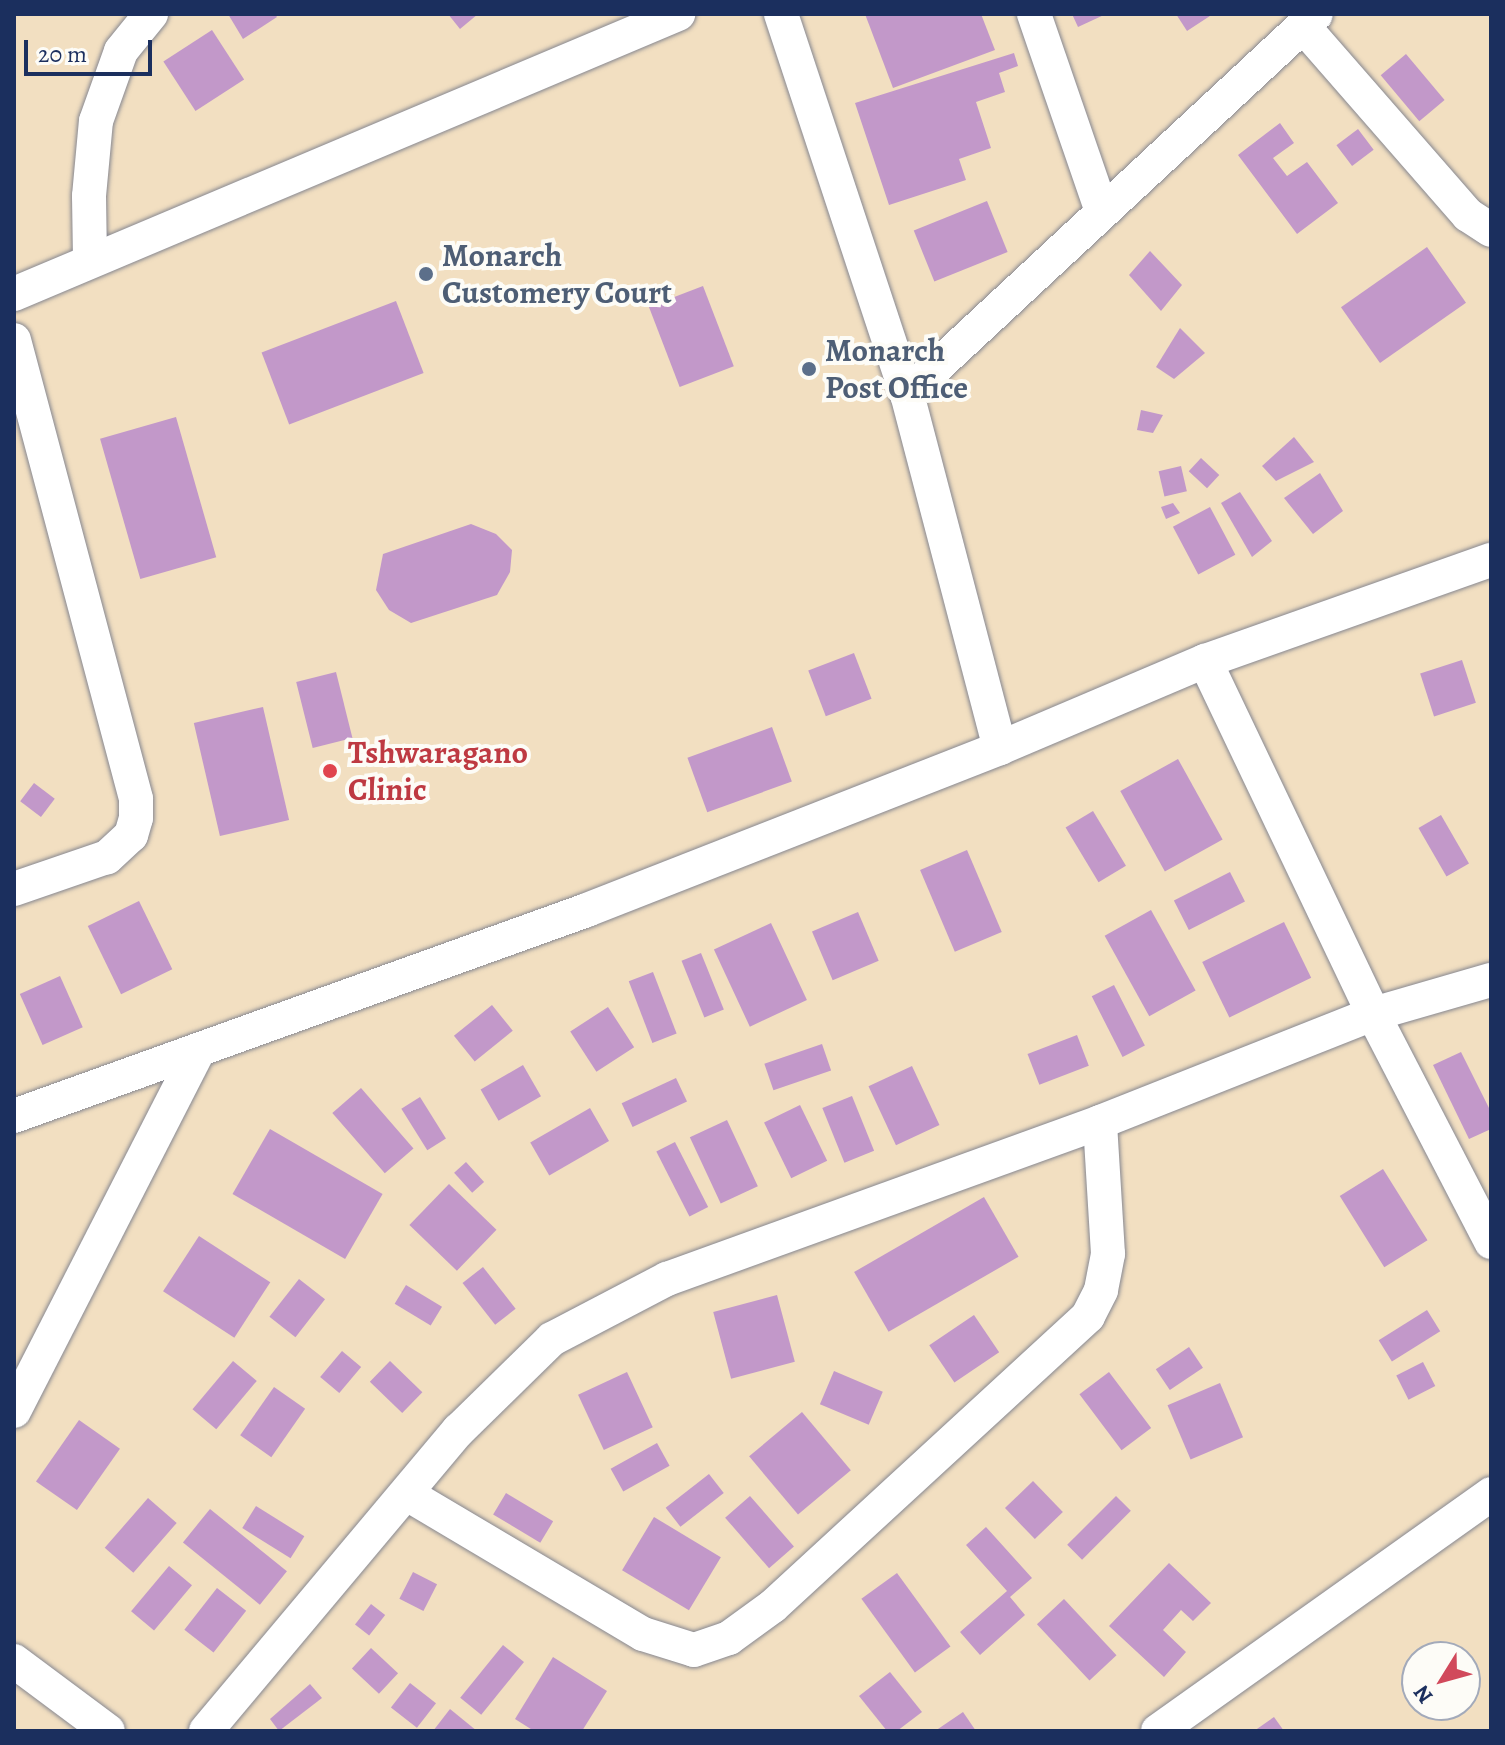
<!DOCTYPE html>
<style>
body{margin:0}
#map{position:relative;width:1505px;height:1745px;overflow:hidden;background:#f2dfc1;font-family:Alegreya,serif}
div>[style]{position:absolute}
.building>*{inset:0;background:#c298c9;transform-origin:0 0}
.roads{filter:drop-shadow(0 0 2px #868790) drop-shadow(0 0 2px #868790)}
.minor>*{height:34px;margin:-17px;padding:0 17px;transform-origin:17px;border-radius:17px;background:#fff}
.dots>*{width:22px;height:22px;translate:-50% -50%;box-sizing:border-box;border:4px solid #fdfcf7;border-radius:50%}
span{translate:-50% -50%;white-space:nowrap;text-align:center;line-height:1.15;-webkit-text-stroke:8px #fdfcf7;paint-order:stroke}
.service-label{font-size:32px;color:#4e5e75;font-weight:700}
.left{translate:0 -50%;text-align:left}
.health-label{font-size:32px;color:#be3a42;font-weight:700}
.frame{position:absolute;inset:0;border:16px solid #1b2f5e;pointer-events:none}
.north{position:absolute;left:1401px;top:1641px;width:80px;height:80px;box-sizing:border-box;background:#fdfcf7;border:2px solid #a3aaba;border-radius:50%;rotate:233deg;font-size:22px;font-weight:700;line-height:32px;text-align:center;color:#1b2f5e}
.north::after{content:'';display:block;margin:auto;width:28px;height:36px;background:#d1495b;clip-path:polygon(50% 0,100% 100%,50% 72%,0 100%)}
.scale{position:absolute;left:24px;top:40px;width:128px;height:36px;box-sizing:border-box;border:4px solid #1b2f5e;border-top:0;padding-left:10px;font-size:24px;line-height:28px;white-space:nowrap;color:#1b2f5e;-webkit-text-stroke:6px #fdfcf7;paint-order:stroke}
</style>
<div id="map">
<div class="building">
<div style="clip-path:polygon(228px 14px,275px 14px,277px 17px,243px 39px)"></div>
<div style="clip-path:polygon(448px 14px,478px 14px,460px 29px)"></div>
<div style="clip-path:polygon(865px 14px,981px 14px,995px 50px,893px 88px)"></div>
<div style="clip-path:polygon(1072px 14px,1106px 14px,1078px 27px)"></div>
<div style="clip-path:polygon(1176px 14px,1213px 14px,1187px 31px)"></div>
<div style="left:212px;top:30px;width:59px;height:58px;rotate:57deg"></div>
<div style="clip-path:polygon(1014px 53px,1018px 66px,999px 73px,1005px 92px,976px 102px,991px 148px,959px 159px,966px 180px,889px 205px,855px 103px)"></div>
<div style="left:1406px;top:54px;width:60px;height:33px;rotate:50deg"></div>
<div style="clip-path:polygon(1280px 123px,1294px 143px,1273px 158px,1287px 176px,1307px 162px,1338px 203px,1297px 234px,1238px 155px)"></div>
<div style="left:1358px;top:129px;width:26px;height:27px;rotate:53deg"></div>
<div style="left:987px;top:201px;width:55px;height:79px;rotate:68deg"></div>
<div style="left:1427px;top:247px;width:68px;height:105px;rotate:55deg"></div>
<div style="clip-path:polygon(1150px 251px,1182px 285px,1161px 311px,1129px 275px)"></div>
<div style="left:703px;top:286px;width:86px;height:58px;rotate:69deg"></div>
<div style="left:396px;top:301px;width:77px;height:144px;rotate:69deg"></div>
<div style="clip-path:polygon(1180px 328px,1205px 353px,1174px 379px,1156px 367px)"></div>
<div style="clip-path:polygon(1141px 410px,1163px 415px,1153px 433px,1137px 430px)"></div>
<div style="left:176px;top:417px;width:146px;height:79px;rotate:74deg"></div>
<div style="clip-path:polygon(1294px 437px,1314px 462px,1276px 481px,1262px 466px)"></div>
<div style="left:1201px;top:458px;width:25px;height:18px;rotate:43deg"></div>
<div style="left:1181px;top:466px;width:26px;height:23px;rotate:77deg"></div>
<div style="clip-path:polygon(1320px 473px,1343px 511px,1313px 534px,1284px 498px)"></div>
<div style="clip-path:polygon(1240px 492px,1272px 541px,1252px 557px,1221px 503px)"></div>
<div style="clip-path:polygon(1173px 503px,1180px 513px,1166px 519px,1161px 507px)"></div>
<div style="left:1210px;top:507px;width:54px;height:42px;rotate:62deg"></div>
<div style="clip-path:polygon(471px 524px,496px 534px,512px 550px,510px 572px,497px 595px,411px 623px,389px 610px,376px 590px,383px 554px)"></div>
<div style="left:854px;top:653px;width:49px;height:49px;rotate:69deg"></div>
<div style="left:1462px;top:660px;width:45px;height:44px;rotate:72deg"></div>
<div style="left:336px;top:672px;width:68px;height:41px;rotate:76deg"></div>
<div style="left:263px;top:707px;width:116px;height:71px;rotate:77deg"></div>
<div style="left:772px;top:727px;width:58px;height:90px;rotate:70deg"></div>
<div style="left:1178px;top:759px;width:92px;height:66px;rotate:61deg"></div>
<div style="left:34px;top:783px;width:26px;height:23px;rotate:37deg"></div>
<div style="left:1093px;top:811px;width:64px;height:32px;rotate:59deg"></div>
<div style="left:1441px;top:815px;width:56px;height:26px;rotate:60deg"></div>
<div style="left:967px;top:850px;width:89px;height:51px;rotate:67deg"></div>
<div style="left:1230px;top:872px;width:33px;height:63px;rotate:63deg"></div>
<div style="left:139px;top:901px;width:76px;height:57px;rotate:64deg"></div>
<div style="left:1151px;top:910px;width:92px;height:53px;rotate:61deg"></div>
<div style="left:858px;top:912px;width:53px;height:50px;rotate:67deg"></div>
<div style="left:1284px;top:922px;width:62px;height:91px;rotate:64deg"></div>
<div style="left:771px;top:923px;width:85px;height:63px;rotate:65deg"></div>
<div style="left:701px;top:953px;width:61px;height:21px;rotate:68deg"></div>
<div style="left:653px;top:972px;width:66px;height:26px;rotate:69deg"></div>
<div style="left:60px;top:976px;width:56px;height:44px;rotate:66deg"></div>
<div style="left:1114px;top:985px;width:68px;height:25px;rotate:63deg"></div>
<div style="left:492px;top:1005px;width:33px;height:49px;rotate:51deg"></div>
<div style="left:608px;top:1007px;width:48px;height:45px;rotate:57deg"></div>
<div style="left:1077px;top:1035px;width:33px;height:53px;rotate:69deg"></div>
<div style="left:822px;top:1044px;width:28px;height:61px;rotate:71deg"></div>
<div style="clip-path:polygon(1461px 1052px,1491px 1112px,1491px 1129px,1469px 1139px,1433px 1065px)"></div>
<div style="left:523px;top:1065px;width:36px;height:49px;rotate:60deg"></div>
<div style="left:912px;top:1066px;width:65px;height:48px;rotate:65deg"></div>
<div style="left:676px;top:1078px;width:26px;height:60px;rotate:65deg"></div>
<div style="left:361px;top:1088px;width:80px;height:38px;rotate:49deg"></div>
<div style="left:852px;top:1096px;width:59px;height:32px;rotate:68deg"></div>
<div style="left:420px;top:1097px;width:49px;height:22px;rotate:58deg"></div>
<div style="left:800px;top:1105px;width:62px;height:40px;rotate:64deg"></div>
<div style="left:590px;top:1108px;width:38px;height:69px;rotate:60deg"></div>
<div style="left:727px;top:1120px;width:73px;height:41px;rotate:65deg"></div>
<div style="left:270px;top:1129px;width:130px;height:75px;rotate:30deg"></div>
<div style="left:675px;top:1142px;width:73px;height:21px;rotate:63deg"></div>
<div style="left:466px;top:1162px;width:27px;height:16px;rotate:48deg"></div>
<div style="left:1383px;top:1169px;width:84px;height:51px;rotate:58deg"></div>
<div style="left:449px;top:1184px;width:66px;height:57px;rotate:44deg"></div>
<div style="left:984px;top:1197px;width:69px;height:150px;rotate:60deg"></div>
<div style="left:199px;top:1236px;width:85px;height:66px;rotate:33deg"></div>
<div style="left:483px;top:1267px;width:53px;height:26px;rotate:52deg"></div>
<div style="left:299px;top:1279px;width:33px;height:48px;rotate:38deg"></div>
<div style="left:406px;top:1285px;width:42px;height:22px;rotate:31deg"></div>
<div style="left:777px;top:1295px;width:69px;height:66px;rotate:75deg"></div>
<div style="left:1427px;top:1310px;width:25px;height:57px;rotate:58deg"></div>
<div style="left:974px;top:1315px;width:45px;height:54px;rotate:56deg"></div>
<div style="left:1189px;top:1347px;width:25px;height:40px;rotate:56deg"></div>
<div style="left:342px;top:1351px;width:25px;height:34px;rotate:40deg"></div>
<div style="left:233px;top:1361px;width:31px;height:63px;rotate:40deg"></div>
<div style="left:390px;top:1361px;width:45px;height:29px;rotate:44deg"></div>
<div style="left:1423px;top:1362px;width:27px;height:30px;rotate:63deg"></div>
<div style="left:834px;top:1371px;width:53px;height:36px;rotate:23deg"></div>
<div style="left:627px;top:1372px;width:61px;height:54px;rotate:65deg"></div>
<div style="left:1109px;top:1372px;width:70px;height:37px;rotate:53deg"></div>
<div style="left:1220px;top:1383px;width:59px;height:57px;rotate:67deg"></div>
<div style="left:274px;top:1387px;width:38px;height:59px;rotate:35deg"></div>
<div style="left:802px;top:1412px;width:76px;height:69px;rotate:50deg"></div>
<div style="left:79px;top:1420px;width:50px;height:75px;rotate:35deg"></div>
<div style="left:657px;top:1443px;width:26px;height:53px;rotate:61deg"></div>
<div style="left:709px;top:1474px;width:24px;height:55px;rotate:52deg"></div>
<div style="left:1033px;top:1481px;width:43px;height:39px;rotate:46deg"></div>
<div style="left:506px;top:1493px;width:55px;height:25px;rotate:31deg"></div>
<div style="left:750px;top:1496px;width:67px;height:33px;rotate:49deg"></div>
<div style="left:1116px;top:1496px;width:21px;height:69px;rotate:45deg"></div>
<div style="left:148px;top:1498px;width:38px;height:66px;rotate:41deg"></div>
<div style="left:256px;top:1506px;width:57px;height:26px;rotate:32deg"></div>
<div style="left:210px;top:1509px;width:99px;height:43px;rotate:39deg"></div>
<div style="left:654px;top:1517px;width:78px;height:62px;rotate:31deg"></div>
<div style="clip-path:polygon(986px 1527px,1032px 1578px,1010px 1597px,1025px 1615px,980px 1655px,960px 1632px,1007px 1591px,966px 1545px)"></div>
<div style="clip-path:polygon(1169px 1563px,1211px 1603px,1193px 1621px,1181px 1610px,1163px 1630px,1186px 1652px,1164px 1677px,1109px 1626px)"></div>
<div style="left:169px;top:1566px;width:30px;height:59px;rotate:40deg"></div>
<div style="left:413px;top:1572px;width:27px;height:30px;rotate:27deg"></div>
<div style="left:897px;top:1573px;width:91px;height:44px;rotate:54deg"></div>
<div style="left:217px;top:1588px;width:37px;height:53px;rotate:38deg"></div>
<div style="left:1064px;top:1599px;width:77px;height:37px;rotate:47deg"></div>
<div style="left:371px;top:1604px;width:18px;height:26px;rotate:38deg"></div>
<div style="left:503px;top:1645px;width:27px;height:68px;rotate:39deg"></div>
<div style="left:371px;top:1648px;width:37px;height:28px;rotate:43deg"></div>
<div style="clip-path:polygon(553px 1657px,607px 1691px,582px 1731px,534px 1731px,515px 1719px)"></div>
<div style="clip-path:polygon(890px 1672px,922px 1712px,897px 1731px,887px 1731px,859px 1696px)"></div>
<div style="left:410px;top:1683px;width:33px;height:31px;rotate:38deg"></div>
<div style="clip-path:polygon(310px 1684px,322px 1698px,279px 1731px,270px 1719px)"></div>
<div style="clip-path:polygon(450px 1709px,477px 1731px,433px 1731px)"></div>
<div style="clip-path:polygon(963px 1712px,976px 1731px,935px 1731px)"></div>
<div style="clip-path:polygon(1274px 1717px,1284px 1731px,1254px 1731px)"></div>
</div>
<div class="roads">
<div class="minor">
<div style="left:781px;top:14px;width:400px;rotate:71.7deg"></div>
<div style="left:907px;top:394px;width:366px;rotate:75.3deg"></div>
<div style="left:1034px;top:14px;width:208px;rotate:71deg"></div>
<div style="left:1303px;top:26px;width:251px;rotate:48.9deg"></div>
<div style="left:1468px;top:215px;width:27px;rotate:33deg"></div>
<div style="left:90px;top:260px;width:64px;rotate:-90.9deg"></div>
<div style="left:89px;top:196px;width:75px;rotate:-84.7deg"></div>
<div style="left:96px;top:121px;width:74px;rotate:-70.3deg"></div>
<div style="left:121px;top:51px;width:48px;rotate:-51deg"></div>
<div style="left:14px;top:294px;width:721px;rotate:-22.86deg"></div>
<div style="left:14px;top:340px;width:475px;rotate:75.1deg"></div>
<div style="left:136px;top:799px;width:19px;rotate:90deg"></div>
<div style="left:136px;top:818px;width:18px;rotate:106deg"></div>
<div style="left:131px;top:835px;width:33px;rotate:137deg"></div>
<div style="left:107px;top:857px;width:98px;rotate:161deg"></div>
<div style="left:907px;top:394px;width:558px;rotate:-42.9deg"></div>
<div style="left:1205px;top:661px;width:391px;rotate:64.5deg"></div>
<div style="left:1373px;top:1014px;width:257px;rotate:62.6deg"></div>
<div style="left:14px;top:1116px;width:609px;rotate:-19.77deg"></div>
<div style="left:587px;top:910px;width:444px;rotate:-21.4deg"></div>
<div style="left:1000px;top:748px;width:223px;rotate:-23deg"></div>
<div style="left:1205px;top:661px;width:303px;rotate:-19.5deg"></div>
<div style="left:14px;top:1411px;width:403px;rotate:-62.9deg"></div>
<div style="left:407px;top:1494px;width:274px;rotate:30.7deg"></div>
<div style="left:643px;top:1634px;width:53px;rotate:17.4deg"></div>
<div style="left:694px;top:1650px;width:37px;rotate:-19deg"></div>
<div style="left:729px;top:1638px;width:54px;rotate:-36deg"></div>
<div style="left:773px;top:1606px;width:428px;rotate:-42.6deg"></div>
<div style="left:1088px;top:1316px;width:29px;rotate:-63deg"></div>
<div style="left:1101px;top:1290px;width:37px;rotate:-79deg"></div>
<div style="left:1108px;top:1254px;width:132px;rotate:-93.5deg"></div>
<div style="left:14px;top:1661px;width:117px;rotate:36.7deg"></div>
<div style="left:206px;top:1731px;width:393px;rotate:-50deg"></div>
<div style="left:459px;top:1430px;width:130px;rotate:-44.4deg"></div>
<div style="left:552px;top:1339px;width:130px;rotate:-27.6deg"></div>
<div style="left:667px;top:1279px;width:461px;rotate:-19.9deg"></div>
<div style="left:1100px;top:1122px;width:294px;rotate:-21.6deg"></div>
<div style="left:1373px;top:1014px;width:123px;rotate:-16.1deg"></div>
<div style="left:1158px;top:1731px;width:409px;rotate:-35.4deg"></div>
</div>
</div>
<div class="dots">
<div style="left:426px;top:274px;background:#5c6f8a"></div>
<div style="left:809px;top:369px;background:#5c6f8a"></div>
<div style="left:330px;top:771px;background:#e0444e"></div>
</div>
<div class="service-label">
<span class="left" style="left:442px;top:274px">Monarch<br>Customery Court</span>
<span class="left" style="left:825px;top:369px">Monarch<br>Post Office</span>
</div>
<div class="health-label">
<span class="left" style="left:348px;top:771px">Tshwaragano<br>Clinic</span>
</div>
<div class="frame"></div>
<div class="north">N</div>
<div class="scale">20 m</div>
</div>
